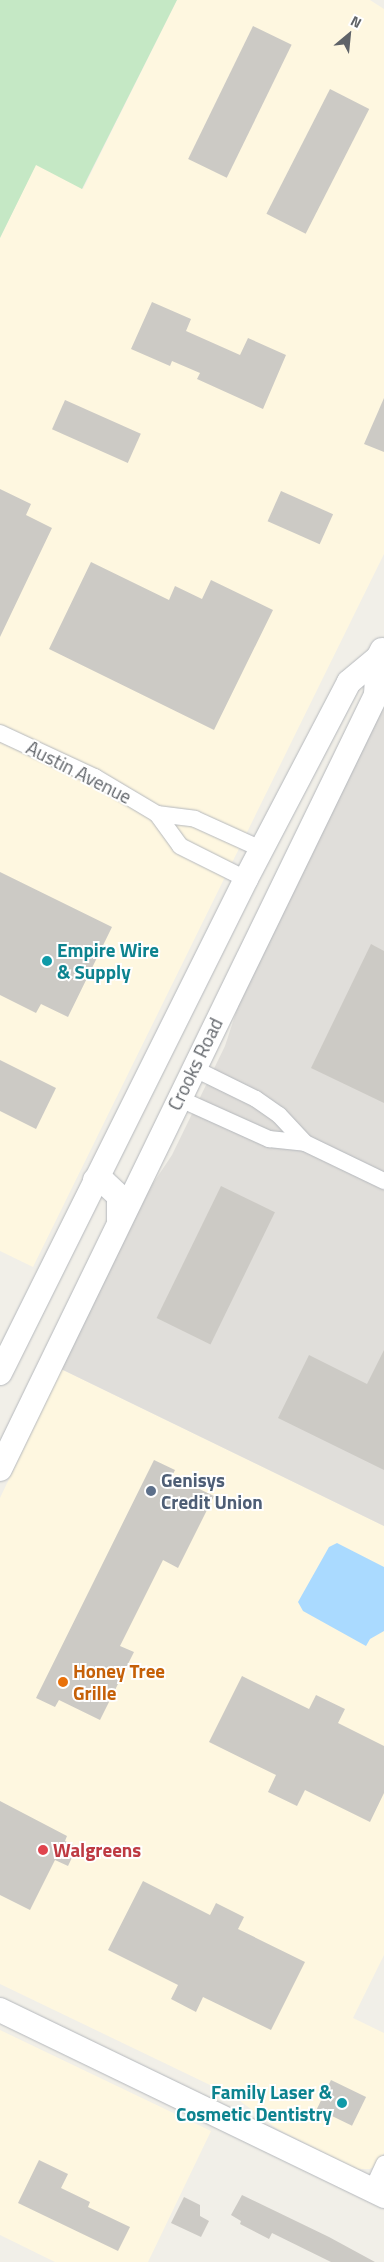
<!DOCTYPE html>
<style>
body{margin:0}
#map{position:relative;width:384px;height:2262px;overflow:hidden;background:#f1efe8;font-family:"Titillium Web",sans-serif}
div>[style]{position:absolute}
.commercial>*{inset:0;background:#fef7e0}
.industrial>*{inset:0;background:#e0deda}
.green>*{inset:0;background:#c5e8c5}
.water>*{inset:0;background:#aadaff}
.building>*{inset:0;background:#cccac5;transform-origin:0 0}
.roads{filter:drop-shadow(0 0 1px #b5b8bc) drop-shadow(0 0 1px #b5b8bc)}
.minor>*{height:16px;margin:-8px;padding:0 8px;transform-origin:8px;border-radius:8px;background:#fff}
.secondary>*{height:24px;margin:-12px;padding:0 12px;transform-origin:12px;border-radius:12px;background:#fff}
.dots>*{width:14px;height:14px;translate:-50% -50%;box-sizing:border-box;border:2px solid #fff;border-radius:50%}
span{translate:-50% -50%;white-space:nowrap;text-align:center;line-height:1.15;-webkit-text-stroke:4px #fff;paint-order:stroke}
.street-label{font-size:19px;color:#5f6368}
.culture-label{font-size:19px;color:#0d838f;font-weight:700}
.left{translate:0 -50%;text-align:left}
.right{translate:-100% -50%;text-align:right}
.service-label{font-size:19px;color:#4e5e75;font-weight:700}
.food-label{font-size:19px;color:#c56008;font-weight:700}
.health-label{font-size:19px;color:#be3a42;font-weight:700}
.north{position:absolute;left:324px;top:10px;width:50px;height:50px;-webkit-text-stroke:4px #fff;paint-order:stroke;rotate:28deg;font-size:14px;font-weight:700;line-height:20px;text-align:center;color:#5f6368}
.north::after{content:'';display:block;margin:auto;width:18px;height:22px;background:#5f6368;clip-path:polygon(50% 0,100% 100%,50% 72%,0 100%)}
</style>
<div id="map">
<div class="commercial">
<div style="clip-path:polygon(177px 0,370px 0,384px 9px,384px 554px,33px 1267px,0 1251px,0 238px,36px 164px,83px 189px)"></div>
<div style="clip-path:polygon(61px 1369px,384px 1526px,384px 1955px,353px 2018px,384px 2033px,384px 2153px,378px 2164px,370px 2169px,357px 2169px,277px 2129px,235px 2097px,0 1984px,0 1498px)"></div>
<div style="clip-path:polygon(0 2030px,211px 2131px,148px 2262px,55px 2262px,0 2235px)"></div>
</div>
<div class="industrial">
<div style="clip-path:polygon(384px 703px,384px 1526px,61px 1369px,146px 1194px,172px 1155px,225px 1046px,241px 997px)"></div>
</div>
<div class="green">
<div style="clip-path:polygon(0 0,177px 0,82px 189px,36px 165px,0 238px)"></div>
</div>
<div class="water">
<div style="clip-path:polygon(337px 1543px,384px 1567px,384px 1631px,370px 1639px,366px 1646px,303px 1611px,298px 1602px,329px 1547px)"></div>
</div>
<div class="building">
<div style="left:253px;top:26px;width:43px;height:148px;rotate:26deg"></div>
<div style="left:330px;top:89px;width:44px;height:140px;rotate:27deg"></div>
<div style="clip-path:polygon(152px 302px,191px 319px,186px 331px,240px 355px,248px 338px,286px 355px,263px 409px,197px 379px,200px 373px,172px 361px,170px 366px,131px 349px)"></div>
<div style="clip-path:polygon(384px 398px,384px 452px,364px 444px)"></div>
<div style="left:65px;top:400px;width:83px;height:32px;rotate:24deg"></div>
<div style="clip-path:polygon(0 489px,31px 504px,26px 515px,52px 528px,0 637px)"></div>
<div style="left:281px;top:491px;width:57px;height:33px;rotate:24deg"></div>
<div style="clip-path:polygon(91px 562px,169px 600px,175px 586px,202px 599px,211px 580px,273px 610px,214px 730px,49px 649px)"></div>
<div style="clip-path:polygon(0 872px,112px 927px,68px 1017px,41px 1004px,36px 1013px,0 995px)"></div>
<div style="clip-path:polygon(371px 944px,384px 951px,384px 1103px,311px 1068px)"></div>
<div style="clip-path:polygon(0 1060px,56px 1088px,36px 1129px,0 1111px)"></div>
<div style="left:221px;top:1186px;width:60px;height:147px;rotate:26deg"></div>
<div style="clip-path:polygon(384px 1350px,384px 1470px,278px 1418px,309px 1355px,367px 1384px)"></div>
<div style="clip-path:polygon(154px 1460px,175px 1470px,172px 1476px,214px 1496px,178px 1568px,163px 1560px,120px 1646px,134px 1652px,100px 1720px,59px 1700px,55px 1707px,36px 1698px)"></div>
<div style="clip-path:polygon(242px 1676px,309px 1709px,316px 1695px,345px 1709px,338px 1723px,384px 1746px,384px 1793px,370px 1822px,305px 1790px,297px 1806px,268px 1792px,276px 1775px,209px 1742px)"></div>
<div style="clip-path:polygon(0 1801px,67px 1836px,65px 1841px,77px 1847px,68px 1866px,55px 1860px,30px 1910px,0 1895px)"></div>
<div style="clip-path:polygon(143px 1881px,210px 1915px,216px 1903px,244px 1917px,238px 1929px,305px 1962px,271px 2030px,203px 1997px,196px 2012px,171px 1999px,178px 1985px,108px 1950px)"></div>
<div style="left:331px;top:2080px;width:39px;height:32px;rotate:26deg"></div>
<div style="clip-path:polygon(39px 2160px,68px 2174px,61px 2188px,90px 2202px,88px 2207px,130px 2227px,118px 2251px,18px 2203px)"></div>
<div style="clip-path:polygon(242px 2195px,329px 2237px,375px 2262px,331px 2262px,272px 2233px,269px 2239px,240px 2224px,241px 2221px,231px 2215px)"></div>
<div style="clip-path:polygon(184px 2197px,200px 2205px,200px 2216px,209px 2221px,201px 2237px,171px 2223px)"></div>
</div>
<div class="roads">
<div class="minor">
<div style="left:0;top:733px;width:105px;rotate:24.9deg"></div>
<div style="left:95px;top:777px;width:72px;rotate:30.8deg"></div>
<div style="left:157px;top:814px;width:39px;rotate:54deg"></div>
<div style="left:180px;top:846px;width:74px;rotate:26.6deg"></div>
<div style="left:157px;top:814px;width:38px;rotate:7deg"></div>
<div style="left:195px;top:819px;width:72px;rotate:24.4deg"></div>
<div style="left:193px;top:1068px;width:70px;rotate:26.2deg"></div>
<div style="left:256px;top:1099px;width:28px;rotate:35deg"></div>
<div style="left:279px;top:1115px;width:38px;rotate:47deg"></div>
<div style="left:178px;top:1098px;width:100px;rotate:24.3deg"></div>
<div style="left:269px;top:1139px;width:36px;rotate:6deg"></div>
<div style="left:305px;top:1143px;width:88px;rotate:25.7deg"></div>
<div style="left:372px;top:2190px;width:29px;rotate:-65deg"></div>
</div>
<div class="secondary">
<div style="left:95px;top:1180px;width:10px;rotate:17deg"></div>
<div style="left:105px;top:1183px;width:19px;rotate:43deg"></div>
<div style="left:119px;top:1196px;width:25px;rotate:90deg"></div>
<div style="left:0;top:1373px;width:552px;rotate:-63.53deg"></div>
<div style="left:246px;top:879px;width:222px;rotate:-62.4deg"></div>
<div style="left:349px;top:682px;width:38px;rotate:-40deg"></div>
<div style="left:378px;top:658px;width:9px;rotate:-63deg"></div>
<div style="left:0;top:1469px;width:860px;rotate:-64.09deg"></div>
<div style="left:376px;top:695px;width:37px;rotate:-87deg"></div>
<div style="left:0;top:2010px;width:427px;rotate:25.8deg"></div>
</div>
</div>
<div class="dots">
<div style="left:47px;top:961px;background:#0f9aa8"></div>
<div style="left:151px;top:1491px;background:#5c6f8a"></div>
<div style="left:63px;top:1682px;background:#e8710a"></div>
<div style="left:43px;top:1850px;background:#e0444e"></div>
<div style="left:342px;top:2103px;background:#0f9aa8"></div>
</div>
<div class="street-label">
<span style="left:79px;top:772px;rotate:27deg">Austin Avenue</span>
<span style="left:195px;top:1064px;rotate:-64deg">Crooks Road</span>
</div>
<div class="culture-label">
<span class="left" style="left:57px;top:961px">Empire Wire<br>&amp; Supply</span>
<span class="right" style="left:332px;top:2103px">Family Laser &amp;<br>Cosmetic Dentistry</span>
</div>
<div class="service-label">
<span class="left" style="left:161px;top:1491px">Genisys<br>Credit Union</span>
</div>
<div class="food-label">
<span class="left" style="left:73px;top:1682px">Honey Tree<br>Grille</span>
</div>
<div class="health-label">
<span class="left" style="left:53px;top:1850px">Walgreens</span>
</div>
<div class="north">N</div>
</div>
